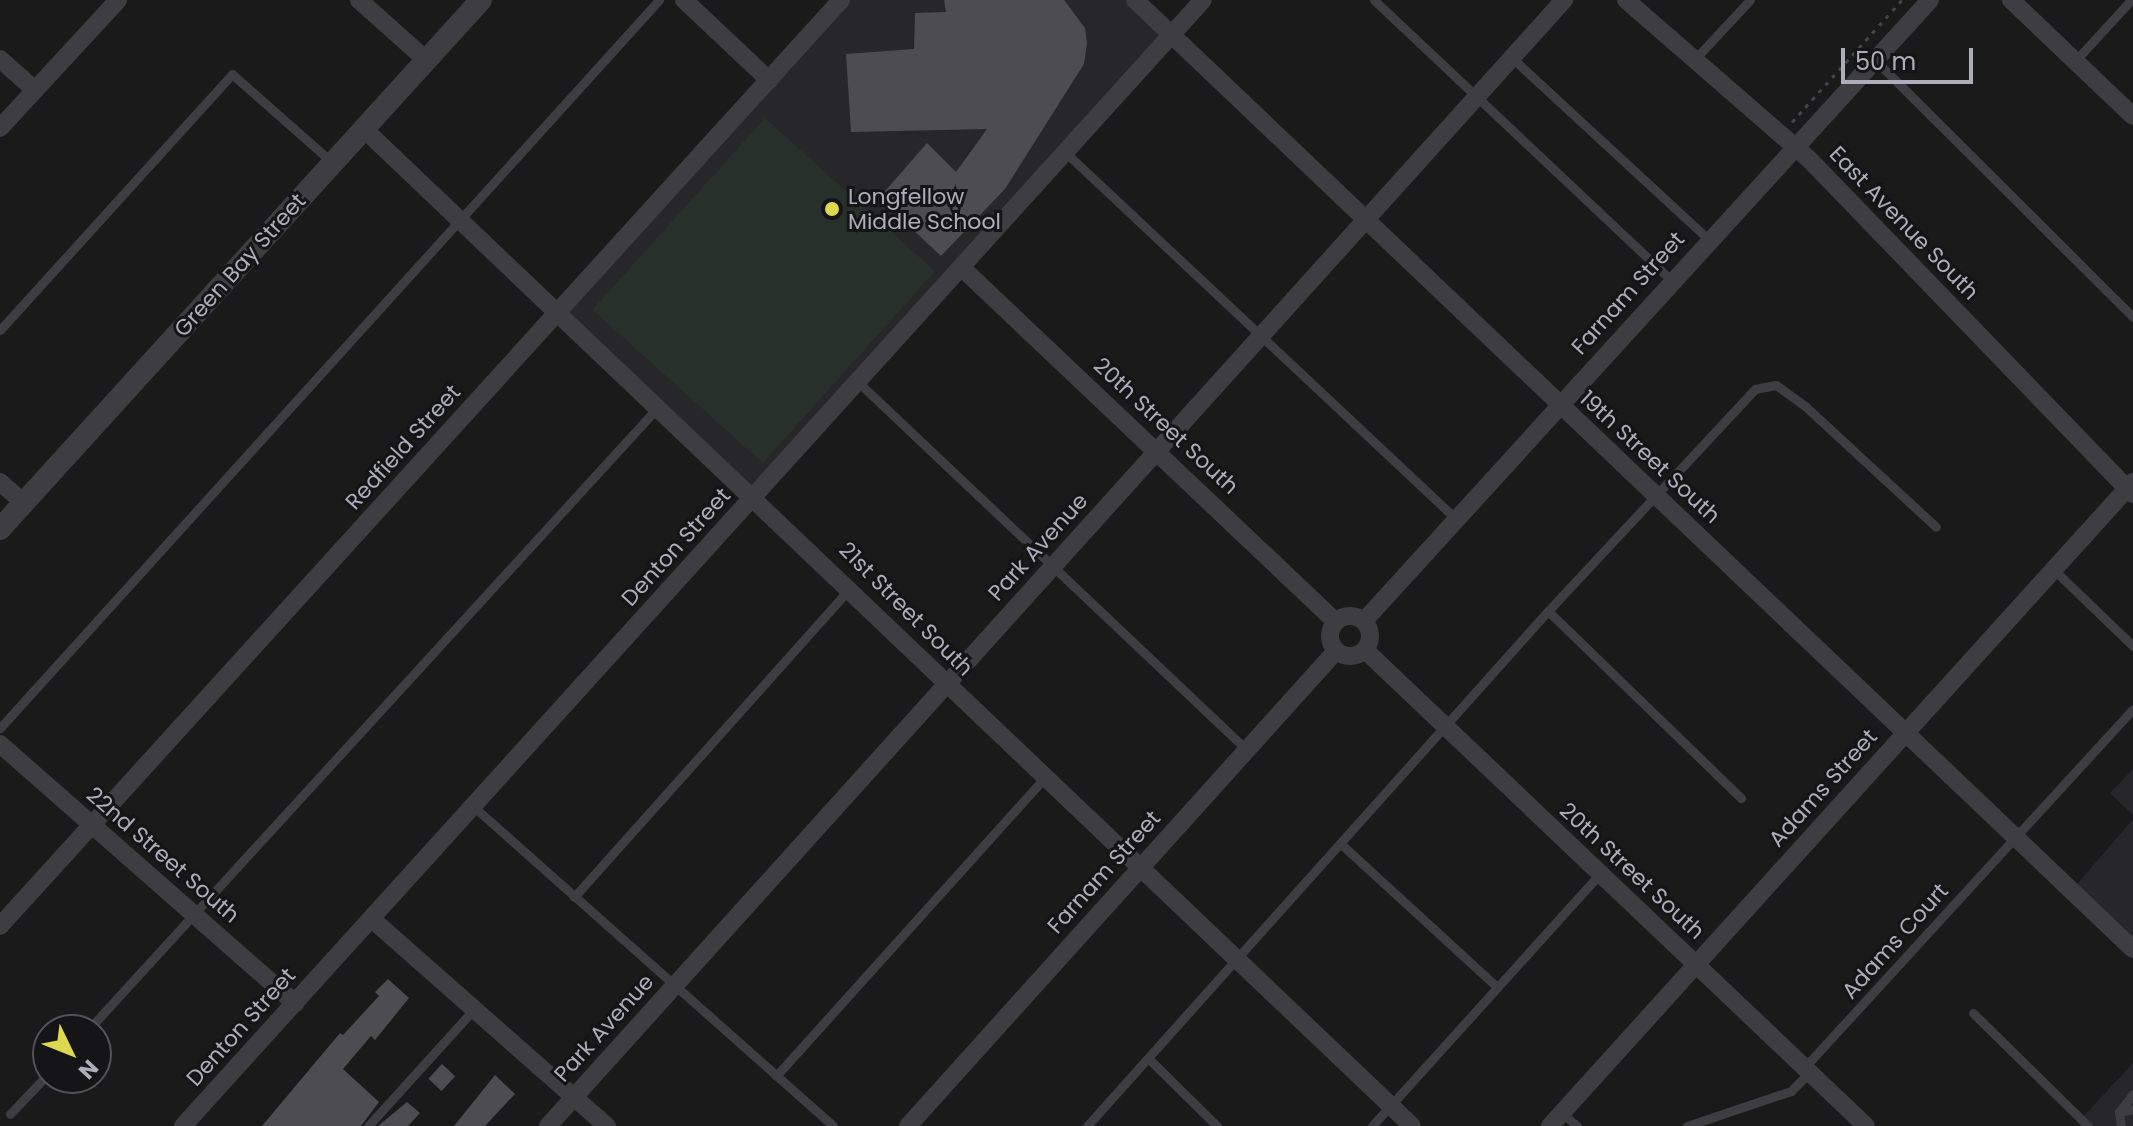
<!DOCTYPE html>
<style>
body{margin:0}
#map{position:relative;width:2133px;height:1126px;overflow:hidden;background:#1a1a1b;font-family:Poppins,sans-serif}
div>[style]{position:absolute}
.built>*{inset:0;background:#272628}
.green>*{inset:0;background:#28302c;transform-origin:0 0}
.building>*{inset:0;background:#4d4c50;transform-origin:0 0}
.path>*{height:3px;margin-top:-1.5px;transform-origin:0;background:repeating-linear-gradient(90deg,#434349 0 4px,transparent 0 10px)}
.service>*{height:9px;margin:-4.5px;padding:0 4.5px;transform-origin:4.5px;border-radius:4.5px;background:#3e3d42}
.minor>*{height:18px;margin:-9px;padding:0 9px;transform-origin:9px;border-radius:9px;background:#3e3d42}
.minor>.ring{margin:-9px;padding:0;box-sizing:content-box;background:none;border:18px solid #3e3d42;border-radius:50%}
.tertiary>*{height:22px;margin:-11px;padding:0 11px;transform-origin:11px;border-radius:11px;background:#3e3d42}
.dots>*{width:22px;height:22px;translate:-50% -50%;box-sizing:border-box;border:4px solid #151517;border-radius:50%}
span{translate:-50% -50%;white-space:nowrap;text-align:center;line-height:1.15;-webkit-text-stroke:6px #151517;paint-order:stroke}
.poi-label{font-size:22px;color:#aeaeba}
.left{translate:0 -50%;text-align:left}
.street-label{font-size:22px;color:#aeaeba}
.north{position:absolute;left:32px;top:1014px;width:80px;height:80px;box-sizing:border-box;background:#151517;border:2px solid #525258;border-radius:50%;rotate:133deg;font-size:22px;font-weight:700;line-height:32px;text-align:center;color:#aeaeba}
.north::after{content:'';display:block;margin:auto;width:28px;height:36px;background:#dfd74e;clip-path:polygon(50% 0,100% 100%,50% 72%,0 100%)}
.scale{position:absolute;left:1841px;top:48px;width:132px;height:36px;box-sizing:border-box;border:4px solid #aeaeba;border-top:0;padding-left:10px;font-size:24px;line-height:28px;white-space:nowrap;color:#aeaeba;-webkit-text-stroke:6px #151517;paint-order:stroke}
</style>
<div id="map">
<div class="built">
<div style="clip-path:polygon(841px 0,1135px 0,1172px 35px,755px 496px,558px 312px)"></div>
<div style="clip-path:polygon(2133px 769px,2133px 815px,2110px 793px)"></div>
<div style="clip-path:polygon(2133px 819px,2133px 949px,2072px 890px)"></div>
<div style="clip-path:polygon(2133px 1063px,2133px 1126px,2088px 1126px,2083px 1117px)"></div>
</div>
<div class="green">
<div style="left:765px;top:118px;width:229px;height:258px;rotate:42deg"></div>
</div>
<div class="building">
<div style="clip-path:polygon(944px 0,1064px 0,1085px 28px,1087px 43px,1084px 64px,1005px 189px,941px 256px,879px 198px,927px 143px,956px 172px,987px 129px,851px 132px,846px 54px,914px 49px,915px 13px,946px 12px)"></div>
<div style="clip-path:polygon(388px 979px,409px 998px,375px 1040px,371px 1036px,343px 1069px,379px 1102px,361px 1126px,262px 1126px,340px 1033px,343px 1035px,379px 996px,375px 992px)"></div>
<div style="left:442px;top:1064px;width:18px;height:20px;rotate:43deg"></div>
<div style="clip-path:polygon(495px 1075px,515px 1094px,485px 1126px,454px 1126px)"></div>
<div style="clip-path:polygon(407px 1102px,420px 1113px,408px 1126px,378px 1126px)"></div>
</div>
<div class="path">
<div style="left:1792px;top:122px;width:164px;rotate:-48deg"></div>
</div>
<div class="service">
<div style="left:1374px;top:0;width:410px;rotate:43.3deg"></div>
<div style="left:1512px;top:58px;width:268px;rotate:42.7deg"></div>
<div style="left:1694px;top:60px;width:82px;rotate:-47deg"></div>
<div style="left:1875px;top:60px;width:364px;rotate:44.9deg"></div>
<div style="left:2075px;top:61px;width:83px;rotate:-47.4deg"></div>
<div style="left:1065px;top:152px;width:535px;rotate:43.18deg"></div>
<div style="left:0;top:330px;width:345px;rotate:-47.8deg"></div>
<div style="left:232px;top:74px;width:135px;rotate:41.4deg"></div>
<div style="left:858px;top:382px;width:535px;rotate:43.41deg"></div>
<div style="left:2054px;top:570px;width:110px;rotate:43.9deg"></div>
<div style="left:1548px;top:611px;width:269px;rotate:44.1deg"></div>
<div style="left:0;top:728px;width:982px;rotate:-47.85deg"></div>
<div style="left:474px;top:807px;width:480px;rotate:41.6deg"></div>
<div style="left:1341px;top:844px;width:212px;rotate:42.5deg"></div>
<div style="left:574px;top:897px;width:413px;rotate:-48.2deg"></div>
<div style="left:1973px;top:1013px;width:161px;rotate:44.5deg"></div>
<div style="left:88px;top:1030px;width:844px;rotate:-47.54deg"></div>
<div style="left:1148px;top:1058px;width:97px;rotate:44.6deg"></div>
<div style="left:1803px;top:1069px;width:488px;rotate:-47.5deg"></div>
<div style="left:776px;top:1076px;width:402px;rotate:-48deg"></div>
<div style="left:2119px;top:1112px;width:23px;rotate:-52deg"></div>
<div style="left:1562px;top:1113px;width:20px;rotate:41deg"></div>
<div style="left:10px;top:1114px;width:55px;rotate:-46.5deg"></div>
<div style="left:368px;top:1126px;width:158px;rotate:-47.8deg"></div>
<div style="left:1087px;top:1126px;width:691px;rotate:-48.17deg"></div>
<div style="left:1548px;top:611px;width:304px;rotate:-47deg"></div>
<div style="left:1755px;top:389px;width:21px;rotate:-11deg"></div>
<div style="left:1776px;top:385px;width:36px;rotate:36deg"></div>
<div style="left:1805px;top:406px;width:178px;rotate:42.7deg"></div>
<div style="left:1372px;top:1126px;width:340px;rotate:-47.9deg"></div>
<div style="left:1687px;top:1126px;width:110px;rotate:-18.6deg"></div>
<div style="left:1791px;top:1091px;width:24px;rotate:-45deg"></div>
<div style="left:2121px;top:1126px;width:14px;rotate:-98deg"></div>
<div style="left:2119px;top:1112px;width:14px;rotate:-12deg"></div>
</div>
<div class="minor">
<div style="left:359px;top:0;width:90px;rotate:41.8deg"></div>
<div style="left:684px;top:0;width:117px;rotate:43.3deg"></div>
<div style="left:1135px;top:0;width:1377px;rotate:43.56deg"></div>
<div style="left:1626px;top:0;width:241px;rotate:41deg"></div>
<div style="left:1808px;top:158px;width:467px;rotate:46deg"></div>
<div style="left:2011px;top:0;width:168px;rotate:43.6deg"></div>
<div style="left:0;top:59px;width:47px;rotate:41.5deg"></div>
<div style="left:0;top:128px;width:174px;rotate:-47.3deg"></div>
<div style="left:364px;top:129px;width:1446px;rotate:43.57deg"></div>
<div style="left:961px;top:267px;width:516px;rotate:43.43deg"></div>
<div style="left:0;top:482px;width:32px;rotate:41deg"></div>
<div class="ring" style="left:1330px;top:616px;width:22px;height:22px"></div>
<div style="left:1364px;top:621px;width:840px;rotate:-47.65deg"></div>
<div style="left:1365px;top:650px;width:691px;rotate:43.53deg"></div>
<div style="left:0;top:744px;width:393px;rotate:41.3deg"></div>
<div style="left:373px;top:920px;width:312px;rotate:41.4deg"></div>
<div style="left:0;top:926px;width:1251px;rotate:-47.75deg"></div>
<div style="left:183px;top:1126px;width:1519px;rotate:-47.83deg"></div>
<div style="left:548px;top:1126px;width:1517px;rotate:-47.94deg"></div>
<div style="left:908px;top:1126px;width:639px;rotate:-47.98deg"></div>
<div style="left:1550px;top:1126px;width:869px;rotate:-47.85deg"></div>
</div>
<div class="tertiary">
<div style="left:0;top:529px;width:715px;rotate:-47.72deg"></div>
</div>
<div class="dots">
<div style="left:832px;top:209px;background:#dfd74e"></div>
</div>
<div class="poi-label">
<span class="left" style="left:848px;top:209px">Longfellow<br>Middle School</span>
</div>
<div class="street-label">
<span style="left:1904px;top:223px;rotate:46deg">East Avenue South</span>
<span style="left:240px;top:265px;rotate:-48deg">Green Bay Street</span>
<span style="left:1628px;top:293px;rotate:-48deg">Farnam Street</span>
<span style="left:1166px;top:426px;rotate:43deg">20th Street South</span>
<span style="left:403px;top:447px;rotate:-48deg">Redfield Street</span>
<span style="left:1650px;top:457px;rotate:43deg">19th Street South</span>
<span style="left:676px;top:547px;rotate:-48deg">Denton Street</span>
<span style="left:1038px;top:547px;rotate:-48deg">Park Avenue</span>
<span style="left:906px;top:609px;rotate:45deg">21st Street South</span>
<span style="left:1823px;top:788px;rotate:-48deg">Adams Street</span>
<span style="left:163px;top:855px;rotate:41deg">22nd Street South</span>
<span style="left:1632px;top:871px;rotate:43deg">20th Street South</span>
<span style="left:1104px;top:872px;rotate:-48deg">Farnam Street</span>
<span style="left:1895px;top:941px;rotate:-48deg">Adams Court</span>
<span style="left:241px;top:1027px;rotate:-48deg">Denton Street</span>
<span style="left:604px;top:1028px;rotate:-48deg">Park Avenue</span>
</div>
<div class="north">N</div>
<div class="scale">50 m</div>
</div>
